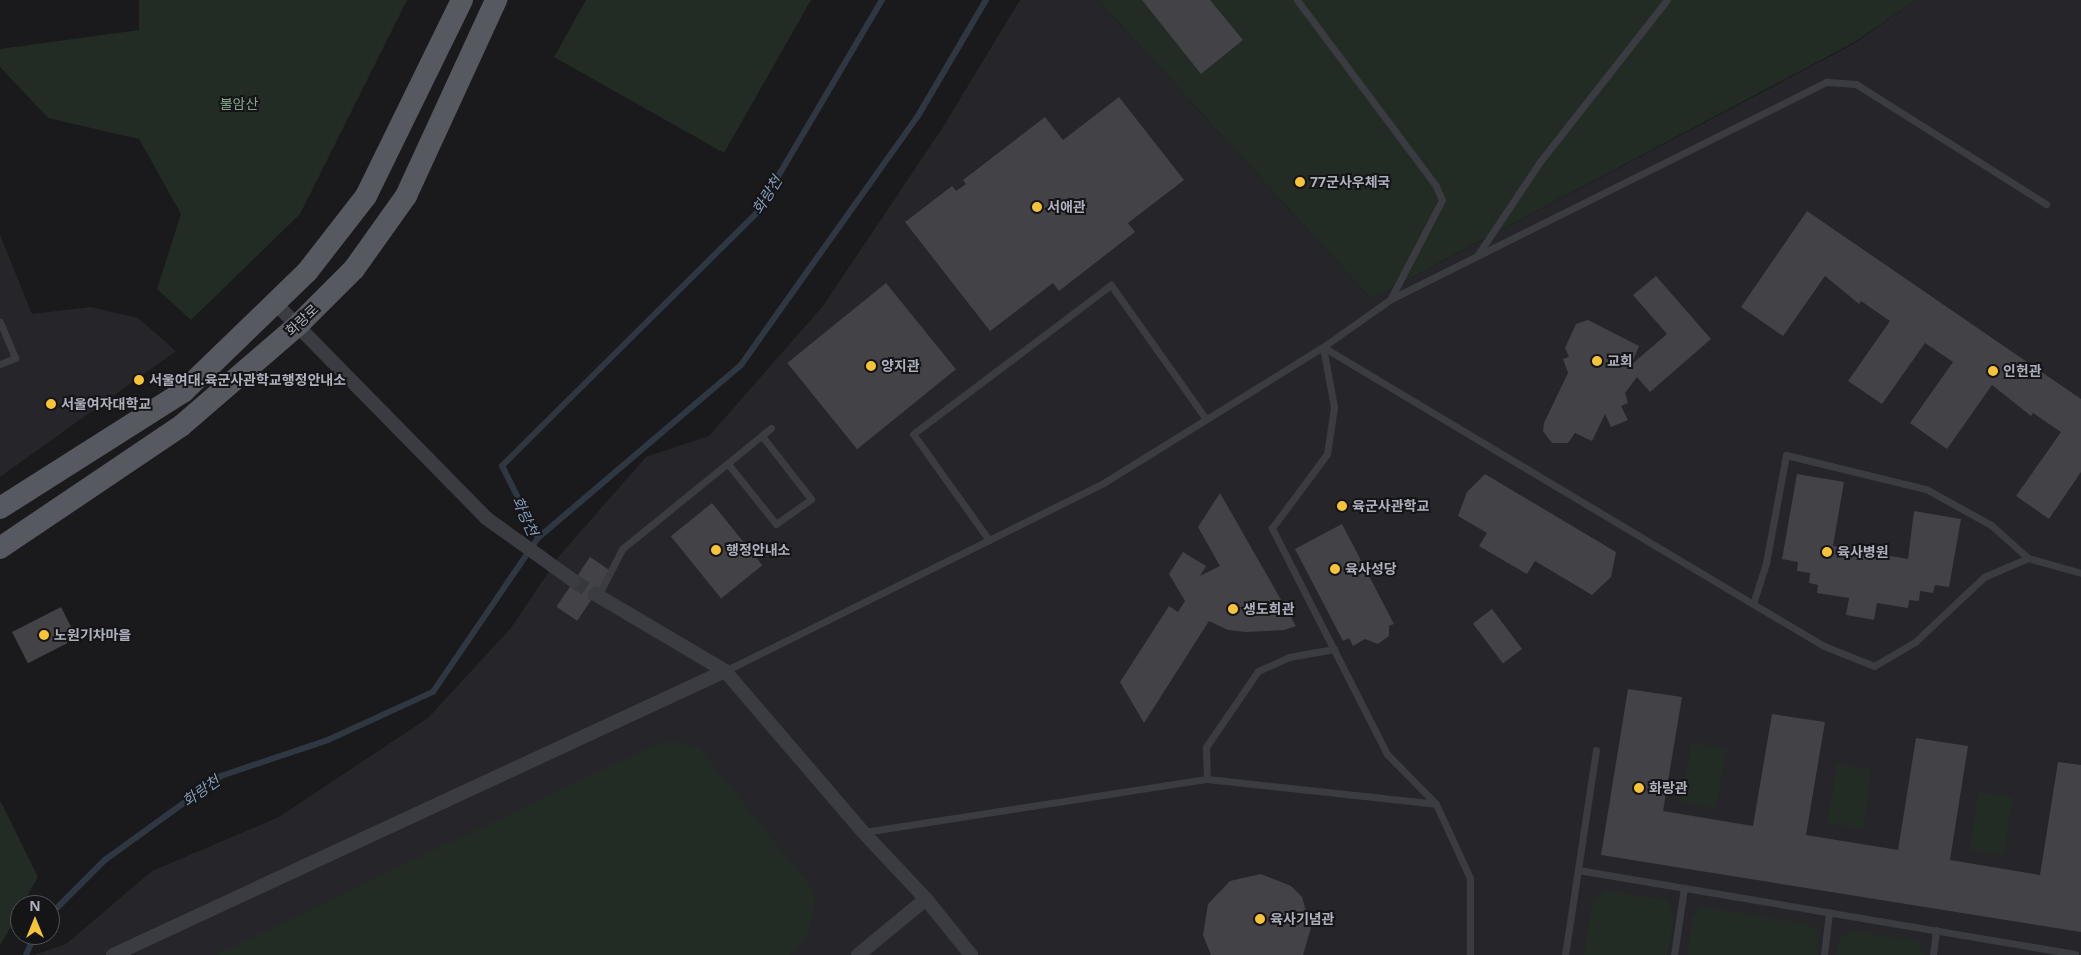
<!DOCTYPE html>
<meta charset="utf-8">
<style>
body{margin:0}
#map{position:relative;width:2081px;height:955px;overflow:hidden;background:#1a1a1d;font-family:"Noto Sans","Noto Sans KR",sans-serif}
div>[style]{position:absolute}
.built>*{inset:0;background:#26262a}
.green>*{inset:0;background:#222b24;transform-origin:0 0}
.stream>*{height:5.5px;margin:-2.75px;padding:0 2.75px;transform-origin:2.75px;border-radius:2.75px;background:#2f3842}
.building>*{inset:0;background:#424247;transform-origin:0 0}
.street-tunnel>*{height:14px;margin-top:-7px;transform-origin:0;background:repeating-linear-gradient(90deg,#37383d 0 14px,transparent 0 21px)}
.lane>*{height:7px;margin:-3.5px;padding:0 3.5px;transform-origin:3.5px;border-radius:3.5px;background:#3b3c42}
.street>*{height:14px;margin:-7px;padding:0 7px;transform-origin:7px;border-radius:7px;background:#3b3c42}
.primary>*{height:22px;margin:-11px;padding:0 11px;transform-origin:11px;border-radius:11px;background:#575961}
.dots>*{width:14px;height:14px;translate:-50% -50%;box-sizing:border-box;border:2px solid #151518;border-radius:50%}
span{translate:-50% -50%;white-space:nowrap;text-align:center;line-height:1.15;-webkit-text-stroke:4px #151518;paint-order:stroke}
.park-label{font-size:14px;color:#83a888}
.poi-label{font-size:14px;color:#adb0bc;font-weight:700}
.left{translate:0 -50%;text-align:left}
.street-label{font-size:14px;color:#adb0bc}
.water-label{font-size:15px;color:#839cb8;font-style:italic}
.north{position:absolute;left:10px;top:895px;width:50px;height:50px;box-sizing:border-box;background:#151518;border:1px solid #52535a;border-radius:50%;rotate:0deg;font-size:14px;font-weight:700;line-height:20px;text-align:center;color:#adb0bc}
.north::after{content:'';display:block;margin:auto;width:18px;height:22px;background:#f7c438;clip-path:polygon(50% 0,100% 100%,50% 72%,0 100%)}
</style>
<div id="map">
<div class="built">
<div style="clip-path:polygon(1020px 0,1098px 0,1371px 299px,1855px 43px,1916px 0,2081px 0,2081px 955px,34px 955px,66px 944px,152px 871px,279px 817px,428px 718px,511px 628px,560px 555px,646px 457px,709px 436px,823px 306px,943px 127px)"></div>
<div style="clip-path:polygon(0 235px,32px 314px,90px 307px,138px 318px,176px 351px,0 477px)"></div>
</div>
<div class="green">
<div style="clip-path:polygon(139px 0,407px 0,300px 214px,191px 320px,157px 289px,181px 214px,139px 139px,48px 118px,0 67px,0 49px,139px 30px)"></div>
<div style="clip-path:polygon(586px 0,811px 0,724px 153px,554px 57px)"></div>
<div style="clip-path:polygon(1098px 0,1916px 0,1855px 42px,1371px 299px)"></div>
<div style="clip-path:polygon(677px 742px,699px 748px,810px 886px,816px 899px,806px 939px,790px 955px,215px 955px,658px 743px)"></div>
<div style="left:1691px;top:743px;width:36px;height:60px;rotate:10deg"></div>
<div style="left:1836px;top:764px;width:36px;height:60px;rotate:8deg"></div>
<div style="left:1978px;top:792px;width:35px;height:59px;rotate:8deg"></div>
<div style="clip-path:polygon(0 800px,38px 877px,0 946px)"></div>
<div style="clip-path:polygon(1606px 890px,1667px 900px,1674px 915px,1668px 955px,1584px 955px,1593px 900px)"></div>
<div style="clip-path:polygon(1707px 907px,1809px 924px,1818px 934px,1818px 955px,1687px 955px,1692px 918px,1700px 908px)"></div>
<div style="clip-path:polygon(1852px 931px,1913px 940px,1919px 943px,1925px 955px,1835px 955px,1841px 936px)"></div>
</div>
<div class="stream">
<div style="left:538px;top:538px;width:267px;rotate:-40.4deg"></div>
<div style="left:741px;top:365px;width:305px;rotate:-54.6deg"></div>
<div style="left:918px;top:116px;width:134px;rotate:-59.6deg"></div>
<div style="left:50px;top:915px;width:78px;rotate:-45deg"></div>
<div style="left:105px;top:860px;width:143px;rotate:-35.9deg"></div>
<div style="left:221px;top:776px;width:113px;rotate:-18.6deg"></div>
<div style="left:328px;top:740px;width:115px;rotate:-24.6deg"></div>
<div style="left:433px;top:692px;width:186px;rotate:-55.7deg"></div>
<div style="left:538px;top:538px;width:80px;rotate:-116.6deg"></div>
<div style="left:502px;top:466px;width:358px;rotate:-44.8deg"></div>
<div style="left:756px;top:214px;width:248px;rotate:-59.5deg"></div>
<div style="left:26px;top:955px;width:22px;rotate:-66deg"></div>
</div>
<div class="building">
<div style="clip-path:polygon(1142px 0,1210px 0,1243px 40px,1201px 74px)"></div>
<div style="clip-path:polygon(1119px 97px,1184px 180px,1128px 223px,1135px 232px,1059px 291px,1053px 283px,990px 331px,905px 222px,952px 186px,956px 191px,966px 184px,963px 180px,1045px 117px,1063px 140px)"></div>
<div style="clip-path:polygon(1807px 211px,2081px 399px,2081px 472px,2049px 519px,2016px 496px,2061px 432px,2033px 413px,2031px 416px,1992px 385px,1947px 449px,1910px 423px,1953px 362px,1925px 343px,1882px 404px,1848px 381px,1890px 321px,1861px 301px,1859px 304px,1825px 276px,1783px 336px,1741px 307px)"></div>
<div style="clip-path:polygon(1656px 276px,1711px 339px,1650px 392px,1637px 377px,1625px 393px,1628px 403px,1621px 406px,1628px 420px,1611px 427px,1605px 414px,1592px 441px,1575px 433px,1568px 443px,1552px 443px,1543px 431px,1544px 423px,1568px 373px,1563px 359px,1569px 357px,1565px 348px,1576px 324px,1588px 320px,1639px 346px,1631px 365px,1667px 334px,1633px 295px)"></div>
<div style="left:886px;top:283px;width:111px;height:127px;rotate:51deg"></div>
<div style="clip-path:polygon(1485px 474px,1616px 552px,1611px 577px,1592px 595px,1535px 561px,1527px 574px,1479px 546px,1487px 533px,1458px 516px,1467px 492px)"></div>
<div style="clip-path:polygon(1797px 474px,1844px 482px,1833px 546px,1908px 559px,1914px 511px,1961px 519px,1949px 587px,1935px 585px,1933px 593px,1920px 591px,1919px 601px,1909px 600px,1908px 608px,1877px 603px,1874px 620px,1846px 615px,1849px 598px,1817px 593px,1818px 585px,1809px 583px,1810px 573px,1797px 571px,1798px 562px,1782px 559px)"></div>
<div style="clip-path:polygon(1220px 493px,1296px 626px,1284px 630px,1246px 632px,1228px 630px,1209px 621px,1144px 723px,1120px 682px,1169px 606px,1178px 612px,1185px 601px,1169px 574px,1183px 552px,1206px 566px,1200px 576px,1220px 566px,1198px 527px)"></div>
<div style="left:712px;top:503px;width:80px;height:53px;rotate:51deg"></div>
<div style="clip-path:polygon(1342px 524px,1394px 624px,1389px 626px,1389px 636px,1378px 644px,1365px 639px,1353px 646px,1349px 638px,1343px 641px,1295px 549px)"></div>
<div style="left:590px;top:557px;width:25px;height:60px;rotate:34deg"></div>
<div style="left:61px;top:607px;width:35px;height:55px;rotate:63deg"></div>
<div style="left:1492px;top:609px;width:50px;height:24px;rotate:53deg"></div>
<div style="clip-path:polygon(1628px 689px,1682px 697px,1663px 811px,1753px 826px,1772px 714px,1825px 722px,1806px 835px,1898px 850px,1916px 738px,1968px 746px,1950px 860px,2040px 875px,2058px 762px,2081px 765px,2081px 932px,1601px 855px)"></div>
<div style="clip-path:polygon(1261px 874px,1291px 886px,1302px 897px,1311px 928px,1303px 955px,1211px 955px,1203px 935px,1208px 904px,1230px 881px)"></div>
</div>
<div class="street-tunnel">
<div style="left:574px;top:581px;width:25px;rotate:32deg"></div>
</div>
<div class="lane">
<div style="left:1297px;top:0;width:232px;rotate:53.2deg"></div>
<div style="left:1436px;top:186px;width:15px;rotate:67deg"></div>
<div style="left:1442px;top:200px;width:110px;rotate:117.5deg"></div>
<div style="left:1477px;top:256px;width:112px;rotate:-56.3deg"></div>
<div style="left:1539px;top:163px;width:207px;rotate:-51.9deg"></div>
<div style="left:0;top:322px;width:39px;rotate:67deg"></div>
<div style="left:15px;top:358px;width:16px;rotate:158deg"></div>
<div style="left:728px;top:464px;width:77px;rotate:51.3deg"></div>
<div style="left:776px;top:524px;width:43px;rotate:-35.5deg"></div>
<div style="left:811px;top:499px;width:80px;rotate:-127.9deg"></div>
<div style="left:989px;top:540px;width:130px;rotate:-125.6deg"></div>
<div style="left:913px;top:434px;width:248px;rotate:-37deg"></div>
<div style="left:1111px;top:285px;width:164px;rotate:54.7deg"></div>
<div style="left:598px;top:596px;width:53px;rotate:-62.9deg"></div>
<div style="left:622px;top:549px;width:192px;rotate:-39.1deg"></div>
<div style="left:1753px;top:604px;width:82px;rotate:30.6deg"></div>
<div style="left:1824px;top:646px;width:54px;rotate:21.8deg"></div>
<div style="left:1874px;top:666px;width:48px;rotate:-30.3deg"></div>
<div style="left:1915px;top:642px;width:95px;rotate:-43.3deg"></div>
<div style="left:1984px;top:577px;width:48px;rotate:-23.4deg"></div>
<div style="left:725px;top:671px;width:424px;rotate:-26.4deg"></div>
<div style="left:1105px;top:482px;width:256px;rotate:-31.8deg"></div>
<div style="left:1323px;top:347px;width:83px;rotate:-35.2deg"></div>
<div style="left:1391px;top:299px;width:487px;rotate:-26.5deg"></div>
<div style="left:1827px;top:82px;width:29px;rotate:4deg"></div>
<div style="left:1856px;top:84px;width:225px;rotate:32.3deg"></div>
<div style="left:1207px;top:779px;width:32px;rotate:-92deg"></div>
<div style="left:1206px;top:747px;width:92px;rotate:-55.6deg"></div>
<div style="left:1258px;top:671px;width:34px;rotate:-24deg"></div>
<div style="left:1289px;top:657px;width:46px;rotate:-10.1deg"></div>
<div style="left:864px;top:832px;width:347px;rotate:-8.8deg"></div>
<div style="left:1207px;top:779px;width:230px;rotate:6.2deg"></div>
<div style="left:1578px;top:870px;width:504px;rotate:9.59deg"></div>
<div style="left:1470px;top:955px;width:77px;rotate:-90deg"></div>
<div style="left:1470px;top:878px;width:81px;rotate:-114.7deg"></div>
<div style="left:1436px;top:804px;width:70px;rotate:-134.4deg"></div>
<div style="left:1387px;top:754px;width:254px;rotate:-117deg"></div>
<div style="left:1272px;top:528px;width:92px;rotate:-53.4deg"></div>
<div style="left:1327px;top:454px;width:48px;rotate:-81.5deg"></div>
<div style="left:1334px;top:407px;width:61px;rotate:-100.4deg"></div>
<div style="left:1323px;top:347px;width:501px;rotate:30.87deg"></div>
<div style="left:1753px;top:604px;width:43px;rotate:-72.4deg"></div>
<div style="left:1766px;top:563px;width:110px;rotate:-79.5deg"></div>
<div style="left:1786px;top:455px;width:144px;rotate:13.7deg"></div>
<div style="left:1926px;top:489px;width:74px;rotate:29deg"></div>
<div style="left:1991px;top:525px;width:50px;rotate:41.7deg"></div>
<div style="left:2028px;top:558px;width:55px;rotate:15.8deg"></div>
<div style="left:1565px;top:955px;width:207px;rotate:-81.4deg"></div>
<div style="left:1674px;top:955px;width:68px;rotate:-81.5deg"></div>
<div style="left:1824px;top:955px;width:43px;rotate:-83.4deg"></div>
<div style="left:1933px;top:955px;width:25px;rotate:-83deg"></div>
</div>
<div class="street">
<div style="left:276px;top:304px;width:300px;rotate:45.5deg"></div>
<div style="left:486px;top:518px;width:108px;rotate:35.6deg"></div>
<div style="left:595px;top:594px;width:151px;rotate:30.6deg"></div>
<div style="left:113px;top:955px;width:675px;rotate:-24.89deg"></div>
<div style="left:725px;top:671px;width:212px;rotate:49.4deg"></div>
<div style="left:863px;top:832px;width:92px;rotate:46.8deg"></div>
<div style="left:926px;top:899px;width:72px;rotate:51.2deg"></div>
<div style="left:858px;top:955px;width:88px;rotate:-39.5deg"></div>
</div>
<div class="primary">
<div style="left:0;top:508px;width:217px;rotate:-32.4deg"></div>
<div style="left:183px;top:392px;width:173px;rotate:-44.1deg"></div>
<div style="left:307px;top:272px;width:96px;rotate:-52.2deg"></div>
<div style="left:366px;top:196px;width:218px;rotate:-63.9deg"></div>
<div style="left:0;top:548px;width:218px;rotate:-34deg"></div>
<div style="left:181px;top:426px;width:155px;rotate:-40.8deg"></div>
<div style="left:298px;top:325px;width:79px;rotate:-45deg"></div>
<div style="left:354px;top:269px;width:90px;rotate:-54.5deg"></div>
<div style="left:406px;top:196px;width:216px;rotate:-65.3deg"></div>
</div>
<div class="dots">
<div style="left:1300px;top:182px;background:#f7c438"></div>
<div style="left:1037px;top:207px;background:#f7c438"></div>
<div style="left:1597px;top:361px;background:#f7c438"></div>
<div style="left:871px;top:366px;background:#f7c438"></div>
<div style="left:1993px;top:371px;background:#f7c438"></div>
<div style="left:139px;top:380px;background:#f7c438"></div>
<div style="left:51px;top:404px;background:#f7c438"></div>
<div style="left:1342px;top:506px;background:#f7c438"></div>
<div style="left:716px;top:550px;background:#f7c438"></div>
<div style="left:1827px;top:552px;background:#f7c438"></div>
<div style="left:1335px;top:569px;background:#f7c438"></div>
<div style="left:1233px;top:609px;background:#f7c438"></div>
<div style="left:44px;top:635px;background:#f7c438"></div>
<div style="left:1639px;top:788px;background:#f7c438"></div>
<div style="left:1260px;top:919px;background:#f7c438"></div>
</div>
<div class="park-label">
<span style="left:239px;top:104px">불암산</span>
</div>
<div class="poi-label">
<span class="left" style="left:1310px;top:182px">77군사우체국</span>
<span class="left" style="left:1047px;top:207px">서애관</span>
<span class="left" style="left:1607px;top:361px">교회</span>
<span class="left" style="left:881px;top:366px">양지관</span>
<span class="left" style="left:2003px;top:371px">인헌관</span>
<span class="left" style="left:149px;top:380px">서울여대.육군사관학교행정안내소</span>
<span class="left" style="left:61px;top:404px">서울여자대학교</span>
<span class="left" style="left:1352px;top:506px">육군사관학교</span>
<span class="left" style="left:726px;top:550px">행정안내소</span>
<span class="left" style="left:1837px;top:552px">육사병원</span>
<span class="left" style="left:1345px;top:569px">육사성당</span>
<span class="left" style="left:1243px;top:609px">생도회관</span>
<span class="left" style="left:54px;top:635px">노원기차마을</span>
<span class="left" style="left:1649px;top:788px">화랑관</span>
<span class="left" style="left:1270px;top:919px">육사기념관</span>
</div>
<div class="street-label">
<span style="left:302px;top:320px;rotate:-43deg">화랑로</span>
</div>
<div class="water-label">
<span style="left:767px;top:195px;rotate:-58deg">화랑천</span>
<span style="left:525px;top:516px;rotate:66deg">화랑천</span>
<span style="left:201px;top:791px;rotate:-35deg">화랑천</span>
</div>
<div class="north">N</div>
</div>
